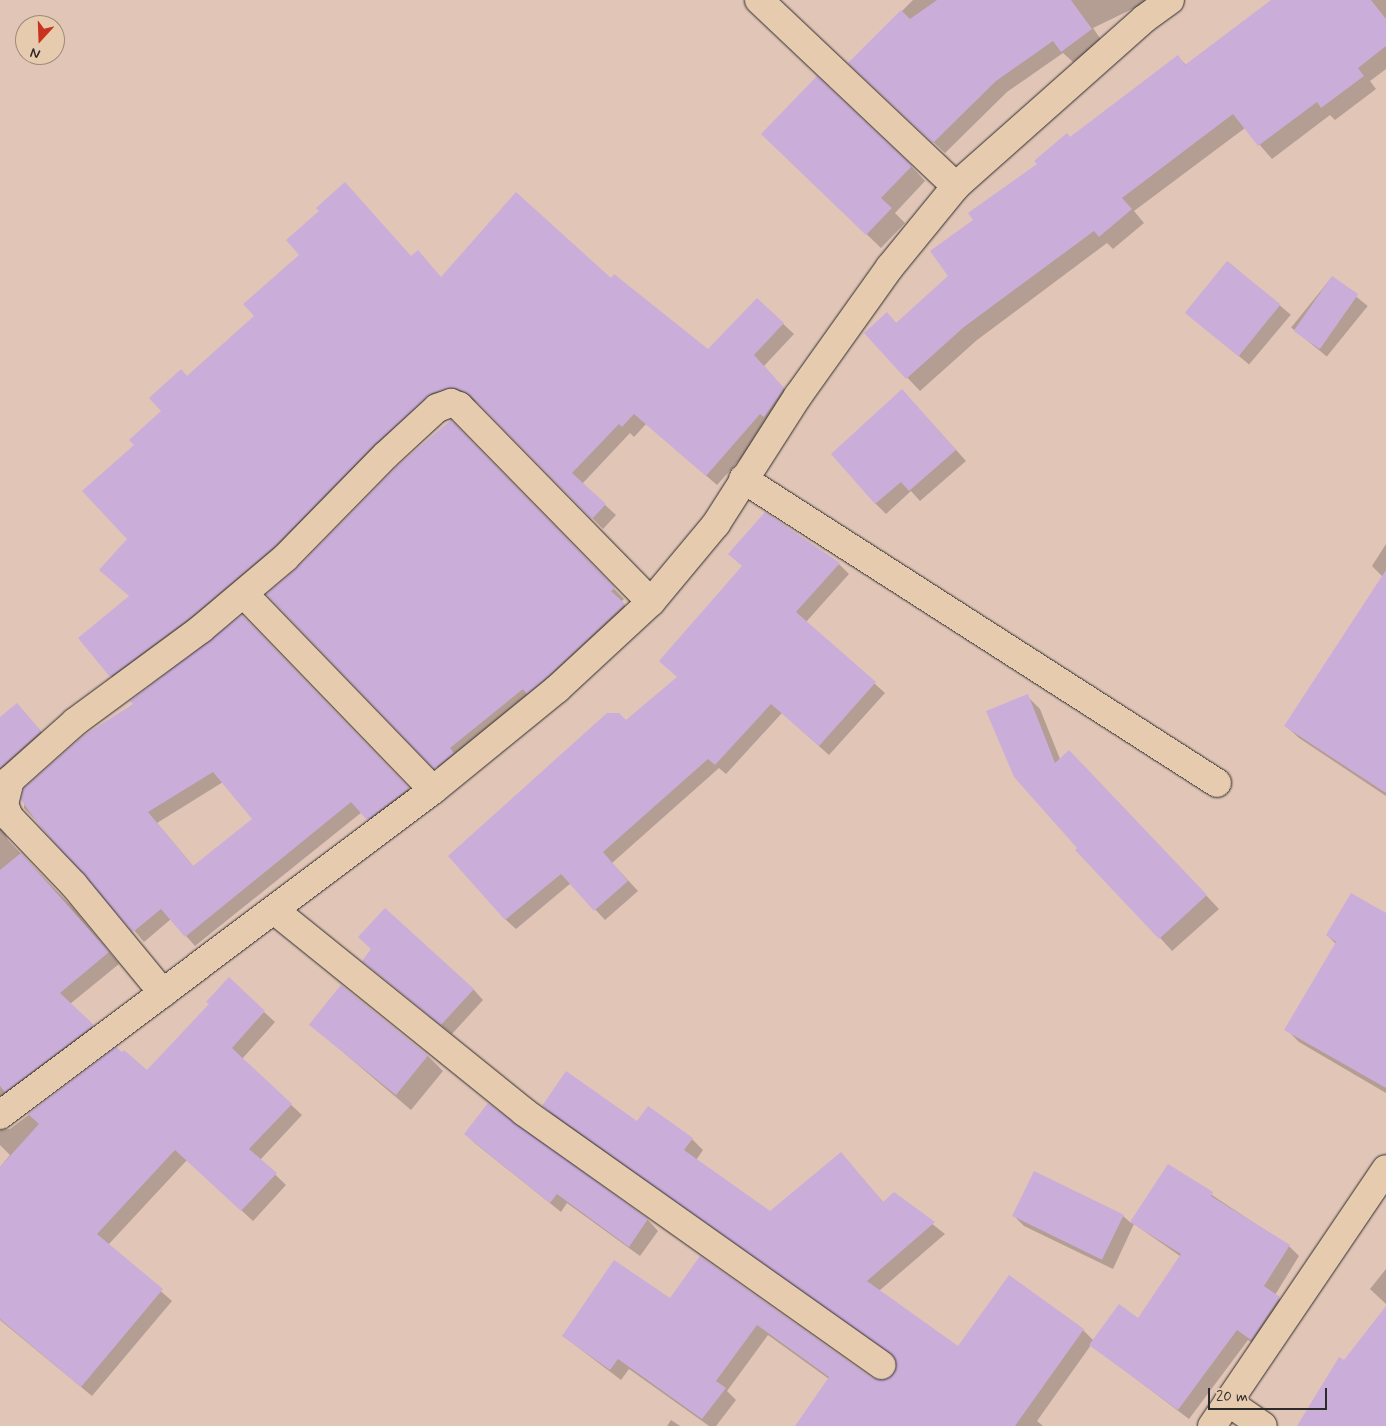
<!DOCTYPE html>
<style>
body{margin:0}
#map{position:relative;width:1386px;height:1426px;overflow:hidden;background:#e1c5b7;font-family:Mynerve,sans-serif}
div>[style]{position:absolute}
.shadow>*{inset:0;background:#0003;transform-origin:0 0}
.building>*{inset:0;background:#cbadd9;transform-origin:0 0}
.roads{filter:drop-shadow(0 0 1px #2b2b2b) drop-shadow(0 0 1px #2b2b2b)}
.minor>*{height:28px;margin:-14px;padding:0 14px;transform-origin:14px;border-radius:14px;background:#e7cbae}
.major>*{height:28px;margin:-14px;padding:0 14px;transform-origin:14px;border-radius:14px;background:#e7cbae}
span{translate:-50% -50%;white-space:nowrap;text-align:center;line-height:1.15;-webkit-text-stroke:4px #e7cbae;paint-order:stroke}
.north{position:absolute;left:15px;top:15px;width:50px;height:50px;box-sizing:border-box;background:#e7cbae;border:1px solid #9c8b7a;border-radius:50%;rotate:200deg;font-size:14px;font-weight:700;line-height:20px;text-align:center;color:#2b2b2b}
.north::after{content:'';display:block;margin:auto;width:18px;height:22px;background:#c8321e;clip-path:polygon(50% 0,100% 100%,50% 72%,0 100%)}
.scale{position:absolute;left:1208px;top:1388px;width:119px;height:22px;box-sizing:border-box;border:2px solid #2b2b2b;border-top:0;padding-left:6px;font-size:15px;line-height:18px;white-space:nowrap;color:#2b2b2b;-webkit-text-stroke:4px #e7cbae;paint-order:stroke}
</style>
<div id="map">
<div class="shadow">
<div style="clip-path:polygon(913px 0,1151px 0,1093px 28px,1102px 41px,1073px 62px,1063px 53px,1007px 92px,945px 153px,850px 63px)"></div>
<div style="clip-path:polygon(1273px 0,1386px 0,1386px 69px,1370px 81px,1376px 89px,1335px 120px,1330px 115px,1272px 159px,1245px 128px,1134px 211px,1144px 223px,1113px 249px,1107px 243px,977px 340px,920px 391px,865px 333px,887px 314px,897px 324px,950px 276px,974px 220px,1070px 138px,1178px 57px,1186px 65px)"></div>
<div style="clip-path:polygon(777px 148px,911px 166px,925px 181px,895px 213px,905px 223px,881px 248px)"></div>
<div style="clip-path:polygon(411px 258px,442px 278px,611px 279px,708px 351px,757px 300px,794px 334px,764px 366px,794px 400px,717px 485px,646px 424px,634px 437px,630px 433px,582px 484px,616px 515px,603px 529px,482px 405px,468px 398px,122px 686px,111px 676px,131px 597px,128px 539px,136px 445px,188px 377px)"></div>
<div style="left:1228px;top:262px;width:82px;height:65px;rotate:40deg"></div>
<div style="left:1332px;top:277px;width:46px;height:65px;rotate:39deg"></div>
<div style="clip-path:polygon(902px 390px,966px 461px,920px 501px,911px 491px,886px 514px,875px 503px)"></div>
<div style="clip-path:polygon(451px 421px,624px 599px,621px 602px,635px 615px,445px 778px,297px 570px)"></div>
<div style="clip-path:polygon(1386px 544px,1386px 796px,1299px 738px,1286px 726px,1383px 577px,1372px 566px)"></div>
<div style="clip-path:polygon(839px 564px,849px 574px,806px 622px,885px 693px,829px 755px,782px 713px,726px 774px,719px 768px,612px 863px,638px 891px,605px 920px,571px 883px,516px 929px,505px 919px,626px 722px)"></div>
<div style="clip-path:polygon(evenodd,252px 626px,418px 799px,378px 829px,362px 812px,195px 946px,171px 919px,144px 942px,86px 873px,24px 808px,25px 789px,252px 626px,223px 782px,254px 819px,194px 867px,157px 823px,223px 782px)"></div>
<div style="clip-path:polygon(1027px 696px,1040px 709px,1060px 759px,1082px 764px,1219px 909px,1172px 951px,1079px 848px)"></div>
<div style="clip-path:polygon(17px 704px,51px 743px,0 809px,0 719px)"></div>
<div style="clip-path:polygon(0 822px,8px 840px,73px 908px,119px 964px,70px 1004px,103px 1037px,0 1115px)"></div>
<div style="clip-path:polygon(1386px 914px,1386px 1093px,1299px 1042px,1286px 1029px,1336px 944px,1327px 935px)"></div>
<div style="clip-path:polygon(363px 961px,473px 989px,483px 1000px,452px 1034px)"></div>
<div style="clip-path:polygon(264px 1012px,275px 1022px,242px 1059px,302px 1115px,260px 1160px,286px 1185px,253px 1221px,187px 1160px,108px 1245px,172px 1301px,92px 1396px,0 1320px,0 1167px,10px 1155px,0 1145px,0 1130px,10px 1129px,116px 1049px,147px 1072px)"></div>
<div style="clip-path:polygon(310px 1024px,428px 1056px,443px 1071px,411px 1110px)"></div>
<div style="clip-path:polygon(489px 1105px,648px 1220px,658px 1231px,640px 1256px,567px 1203px,561px 1212px,476px 1144px,465px 1134px)"></div>
<div style="clip-path:polygon(543px 1105px,638px 1123px,692px 1139px,703px 1150px,696px 1160px,770px 1213px,841px 1154px,884px 1203px,894px 1194px,945px 1234px,879px 1291px,958px 1348px,1083px 1330px,1094px 1341px,1139px 1320px,1180px 1256px,1134px 1224px,1113px 1269px,1024px 1226px,1013px 1215px,1123px 1216px,1131px 1223px,1168px 1166px,1289px 1246px,1299px 1256px,1275px 1295px,1290px 1308px,1262px 1349px,1248px 1340px,1189px 1419px,1091px 1345px,1037px 1421px,1043px 1426px,796px 1426px,829px 1379px,768px 1335px,727px 1391px,736px 1400px,716px 1426px,709px 1426px,629px 1369px,621px 1380px,563px 1336px,670px 1300px,701px 1258px,872px 1379px,888px 1381px,898px 1367px,893px 1356px,554px 1116px)"></div>
<div style="clip-path:polygon(1386px 1269px,1386px 1304px,1370px 1289px)"></div>
<div style="clip-path:polygon(671px 1420px,680px 1426px,667px 1426px)"></div>
</div>
<div class="building">
<div style="clip-path:polygon(937px 0,1071px 0,1092px 29px,1061px 52px,1053px 41px,996px 81px,933px 143px,848px 63px,901px 10px,910px 19px)"></div>
<div style="clip-path:polygon(1271px 0,1371px 0,1386px 19px,1386px 46px,1358px 68px,1364px 76px,1321px 108px,1317px 102px,1258px 146px,1233px 114px,1122px 198px,1132px 209px,1099px 237px,1094px 231px,964px 327px,906px 379px,864px 333px,887px 312px,896px 323px,948px 276px,930px 251px,973px 220px,968px 213px,1037px 164px,1034px 161px,1067px 133px,1070px 137px,1178px 55px,1185px 65px)"></div>
<div style="clip-path:polygon(817px 76px,912px 166px,881px 198px,892px 208px,866px 235px,761px 134px)"></div>
<div style="clip-path:polygon(345px 182px,411px 256px,418px 250px,441px 277px,516px 192px,611px 278px,614px 274px,708px 349px,757px 298px,784px 323px,754px 355px,784px 388px,764px 417px,760px 414px,706px 476px,634px 414px,622px 427px,619px 424px,572px 473px,606px 504px,592px 519px,470px 395px,456px 388px,432px 393px,375px 444px,274px 547px,191px 617px,110px 677px,78px 638px,129px 596px,99px 570px,127px 539px,82px 491px,134px 445px,129px 440px,161px 411px,149px 398px,181px 369px,187px 376px,254px 316px,243px 304px,299px 255px,286px 240px,319px 211px,316px 208px)"></div>
<div style="left:1227px;top:261px;width:69px;height:67px;rotate:39deg"></div>
<div style="left:1332px;top:276px;width:32px;height:67px;rotate:35deg"></div>
<div style="clip-path:polygon(902px 389px,956px 450px,909px 491px,901px 482px,875px 504px,831px 454px)"></div>
<div style="clip-path:polygon(451px 420px,615px 588px,611px 591px,625px 604px,545px 679px,527px 694px,523px 689px,450px 748px,454px 753px,434px 769px,266px 594px,296px 569px,397px 466px)"></div>
<div style="clip-path:polygon(765px 512px,840px 563px,796px 612px,876px 682px,819px 746px,771px 704px,715px 765px,708px 759px,603px 852px,628px 881px,594px 911px,561px 874px,505px 920px,448px 856px,607px 713px,619px 713px,626px 720px,677px 677px,659px 661px,742px 566px,728px 554px)"></div>
<div style="clip-path:polygon(1386px 570px,1386px 793px,1284px 726px)"></div>
<div style="clip-path:polygon(evenodd,242px 615px,409px 788px,367px 820px,351px 802px,185px 937px,161px 909px,133px 932px,40px 826px,21px 800px,24px 788px,83px 736px,133px 704px,130px 701px,242px 615px,213px 772px,252px 819px,193px 866px,148px 812px,213px 772px)"></div>
<div style="clip-path:polygon(1028px 694px,1055px 763px,1069px 750px,1207px 895px,1159px 939px,1075px 850px,1077px 848px,1014px 777px,986px 711px)"></div>
<div style="clip-path:polygon(17px 703px,41px 731px,0 768px,0 717px)"></div>
<div style="clip-path:polygon(21px 853px,109px 952px,60px 993px,94px 1025px,5px 1092px,0 1086px,0 870px)"></div>
<div style="clip-path:polygon(1351px 893px,1386px 913px,1386px 1088px,1284px 1030px,1336px 942px,1326px 935px)"></div>
<div style="clip-path:polygon(385px 908px,474px 989px,441px 1025px,362px 961px,371px 949px,358px 937px)"></div>
<div style="clip-path:polygon(229px 977px,265px 1011px,232px 1048px,292px 1104px,249px 1149px,277px 1173px,241px 1211px,175px 1150px,97px 1234px,163px 1289px,81px 1387px,0 1319px,0 1167px,39px 1124px,28px 1114px,116px 1047px,122px 1052px,124px 1050px,147px 1070px,209px 1004px,206px 1002px)"></div>
<div style="left:341px;top:985px;width:112px;height:51px;rotate:39deg"></div>
<div style="clip-path:polygon(566px 1071px,637px 1121px,648px 1106px,693px 1138px,684px 1150px,770px 1211px,841px 1152px,883px 1202px,894px 1192px,935px 1222px,867px 1281px,958px 1346px,1009px 1275px,1084px 1329px,1015px 1426px,795px 1426px,829px 1377px,757px 1325px,716px 1381px,726px 1388px,702px 1419px,618px 1359px,610px 1370px,562px 1336px,614px 1260px,670px 1298px,700px 1256px,872px 1378px,888px 1379px,896px 1367px,895px 1359px,542px 1106px)"></div>
<div style="clip-path:polygon(488px 1103px,648px 1219px,629px 1247px,557px 1194px,550px 1203px,464px 1134px)"></div>
<div style="clip-path:polygon(1168px 1164px,1213px 1192px,1211px 1196px,1290px 1245px,1264px 1286px,1280px 1297px,1251px 1340px,1237px 1330px,1178px 1410px,1089px 1345px,1119px 1304px,1138px 1318px,1181px 1254px,1130px 1222px)"></div>
<div style="left:1034px;top:1171px;width:100px;height:50px;rotate:26deg"></div>
<div style="clip-path:polygon(1386px 1306px,1386px 1426px,1297px 1426px,1339px 1357px,1344px 1360px)"></div>
</div>
<div class="roads">
<div class="minor">
<div style="left:759px;top:0;width:271px;rotate:43.4deg"></div>
<div style="left:743px;top:479px;width:563px;rotate:32.67deg"></div>
<div style="left:244px;top:594px;width:272px;rotate:46deg"></div>
<div style="left:274px;top:910px;width:321px;rotate:38.9deg"></div>
<div style="left:524px;top:1112px;width:438px;rotate:35.3deg"></div>
<div style="left:163px;top:993px;width:140px;rotate:-129.5deg"></div>
<div style="left:74px;top:885px;width:94px;rotate:-133.7deg"></div>
<div style="left:9px;top:817px;width:14px;rotate:-111deg"></div>
<div style="left:4px;top:804px;width:25px;rotate:-76deg"></div>
<div style="left:10px;top:780px;width:87px;rotate:-41.7deg"></div>
<div style="left:75px;top:722px;width:157px;rotate:-36.4deg"></div>
<div style="left:201px;top:629px;width:110px;rotate:-40.2deg"></div>
<div style="left:285px;top:558px;width:144px;rotate:-45.6deg"></div>
<div style="left:386px;top:455px;width:69px;rotate:-42.7deg"></div>
<div style="left:437px;top:408px;width:15px;rotate:-20deg"></div>
<div style="left:451px;top:403px;width:9px;rotate:21deg"></div>
<div style="left:459px;top:406px;width:274px;rotate:45.6deg"></div>
<div style="left:0;top:1115px;width:541px;rotate:-36.89deg"></div>
<div style="left:433px;top:790px;width:160px;rotate:-39.2deg"></div>
<div style="left:557px;top:689px;width:128px;rotate:-42.8deg"></div>
<div style="left:651px;top:602px;width:102px;rotate:-50.2deg"></div>
<div style="left:716px;top:524px;width:152px;rotate:-57.4deg"></div>
<div style="left:798px;top:396px;width:158px;rotate:-54.5deg"></div>
<div style="left:890px;top:267px;width:104px;rotate:-50.8deg"></div>
<div style="left:956px;top:186px;width:251px;rotate:-41.6deg"></div>
<div style="left:1144px;top:19px;width:32px;rotate:-36deg"></div>
<div style="left:1228px;top:1402px;width:42px;rotate:34.4deg"></div>
</div>
<div class="major">
<div style="left:1212px;top:1426px;width:310px;rotate:-55.9deg"></div>
</div>
</div>
<div class="north">N</div>
<div class="scale">20 m</div>
</div>
